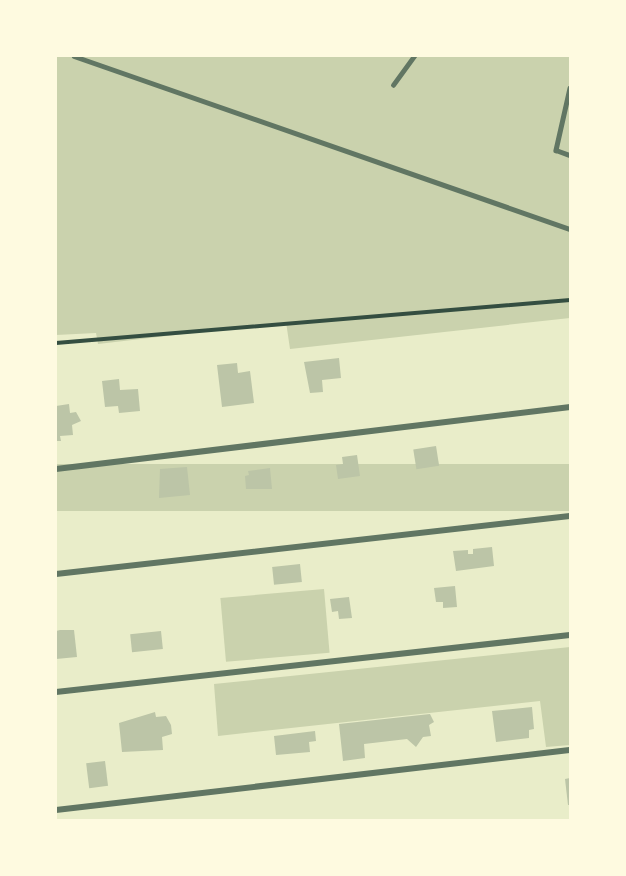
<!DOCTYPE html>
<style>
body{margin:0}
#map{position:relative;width:626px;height:876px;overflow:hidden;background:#e9edc9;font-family:"Asap Condensed",sans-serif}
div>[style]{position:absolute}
.green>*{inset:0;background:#cad2ad;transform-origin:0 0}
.building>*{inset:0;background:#bcc5a7;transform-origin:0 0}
.path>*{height:4px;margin:-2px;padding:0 2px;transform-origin:2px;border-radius:2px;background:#344e41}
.service>*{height:4.5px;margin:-2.25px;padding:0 2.25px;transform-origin:2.25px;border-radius:2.25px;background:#617663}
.minor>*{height:6px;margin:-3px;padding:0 3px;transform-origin:3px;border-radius:3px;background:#617663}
span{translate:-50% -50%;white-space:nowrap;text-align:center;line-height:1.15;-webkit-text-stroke:4.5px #fefae0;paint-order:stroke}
.frame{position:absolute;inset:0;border:57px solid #fefae0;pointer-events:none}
</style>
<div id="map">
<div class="green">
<div style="clip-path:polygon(56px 56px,570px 56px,570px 318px,290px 349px,286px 322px,98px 344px,96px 333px,56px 335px)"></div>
<div style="left:570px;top:464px;width:47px;height:517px;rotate:90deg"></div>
<div style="left:324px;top:589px;width:64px;height:104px;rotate:85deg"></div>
<div style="clip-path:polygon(570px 647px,570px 745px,546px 747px,540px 701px,218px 736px,214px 684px)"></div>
</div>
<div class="building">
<div style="clip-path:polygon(339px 358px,341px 378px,322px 380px,323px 392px,310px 393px,304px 362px)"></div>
<div style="clip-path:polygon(237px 363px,238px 373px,250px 371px,254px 403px,222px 407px,217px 365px)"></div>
<div style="clip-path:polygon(119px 379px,120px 390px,138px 389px,140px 411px,119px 413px,118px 406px,105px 407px,102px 381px)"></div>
<div style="clip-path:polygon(69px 404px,70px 413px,76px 412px,81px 421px,72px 425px,73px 435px,60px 436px,61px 441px,56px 441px,56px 406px)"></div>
<div style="left:436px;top:446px;width:20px;height:23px;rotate:81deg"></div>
<div style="clip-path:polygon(357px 455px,360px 476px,338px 479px,336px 465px,343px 464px,342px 457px)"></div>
<div style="clip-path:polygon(187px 467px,190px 495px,159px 498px,160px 469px)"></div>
<div style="clip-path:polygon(270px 468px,272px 489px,246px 489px,245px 476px,249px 475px,248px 471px)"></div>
<div style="clip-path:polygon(492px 547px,494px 566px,456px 571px,453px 551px,468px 550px,468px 554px,473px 554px,473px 549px)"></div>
<div style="left:300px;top:564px;width:18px;height:28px;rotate:84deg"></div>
<div style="clip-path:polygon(455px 586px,457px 607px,443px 608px,443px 602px,436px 602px,434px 588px)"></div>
<div style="clip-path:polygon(349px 597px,352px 618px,339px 619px,338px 611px,332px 612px,330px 599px)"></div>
<div style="clip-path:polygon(60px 630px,74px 630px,77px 657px,56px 659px,56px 631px)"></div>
<div style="left:161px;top:631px;width:18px;height:31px;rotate:84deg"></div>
<div style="clip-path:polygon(532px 707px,534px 729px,529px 730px,529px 738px,496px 742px,492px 711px)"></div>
<div style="clip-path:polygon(155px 712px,156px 717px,166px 716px,171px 725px,172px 734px,162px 737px,163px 750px,122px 752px,119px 723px)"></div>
<div style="clip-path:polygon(430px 714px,434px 722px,429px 725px,431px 736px,423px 737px,416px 747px,407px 739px,364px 744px,365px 758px,343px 761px,339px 724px)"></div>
<div style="clip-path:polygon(315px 731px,316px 741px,309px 742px,310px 752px,276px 755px,274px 736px)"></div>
<div style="left:105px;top:761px;width:25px;height:19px;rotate:83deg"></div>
<div style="clip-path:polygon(570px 778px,570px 805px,568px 805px,565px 779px)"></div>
</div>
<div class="path">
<div style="left:56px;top:343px;width:516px;rotate:-4.78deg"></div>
</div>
<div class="service">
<div style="left:74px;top:56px;width:525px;rotate:19.23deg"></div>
<div style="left:393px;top:85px;width:36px;rotate:-54deg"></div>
<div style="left:570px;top:88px;width:64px;rotate:102.7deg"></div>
<div style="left:556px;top:150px;width:15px;rotate:20deg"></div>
</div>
<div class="minor">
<div style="left:56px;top:469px;width:518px;rotate:-6.88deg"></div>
<div style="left:56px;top:574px;width:517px;rotate:-6.44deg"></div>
<div style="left:56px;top:692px;width:517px;rotate:-6.33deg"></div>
<div style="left:56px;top:810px;width:517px;rotate:-6.66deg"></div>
</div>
<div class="frame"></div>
</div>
